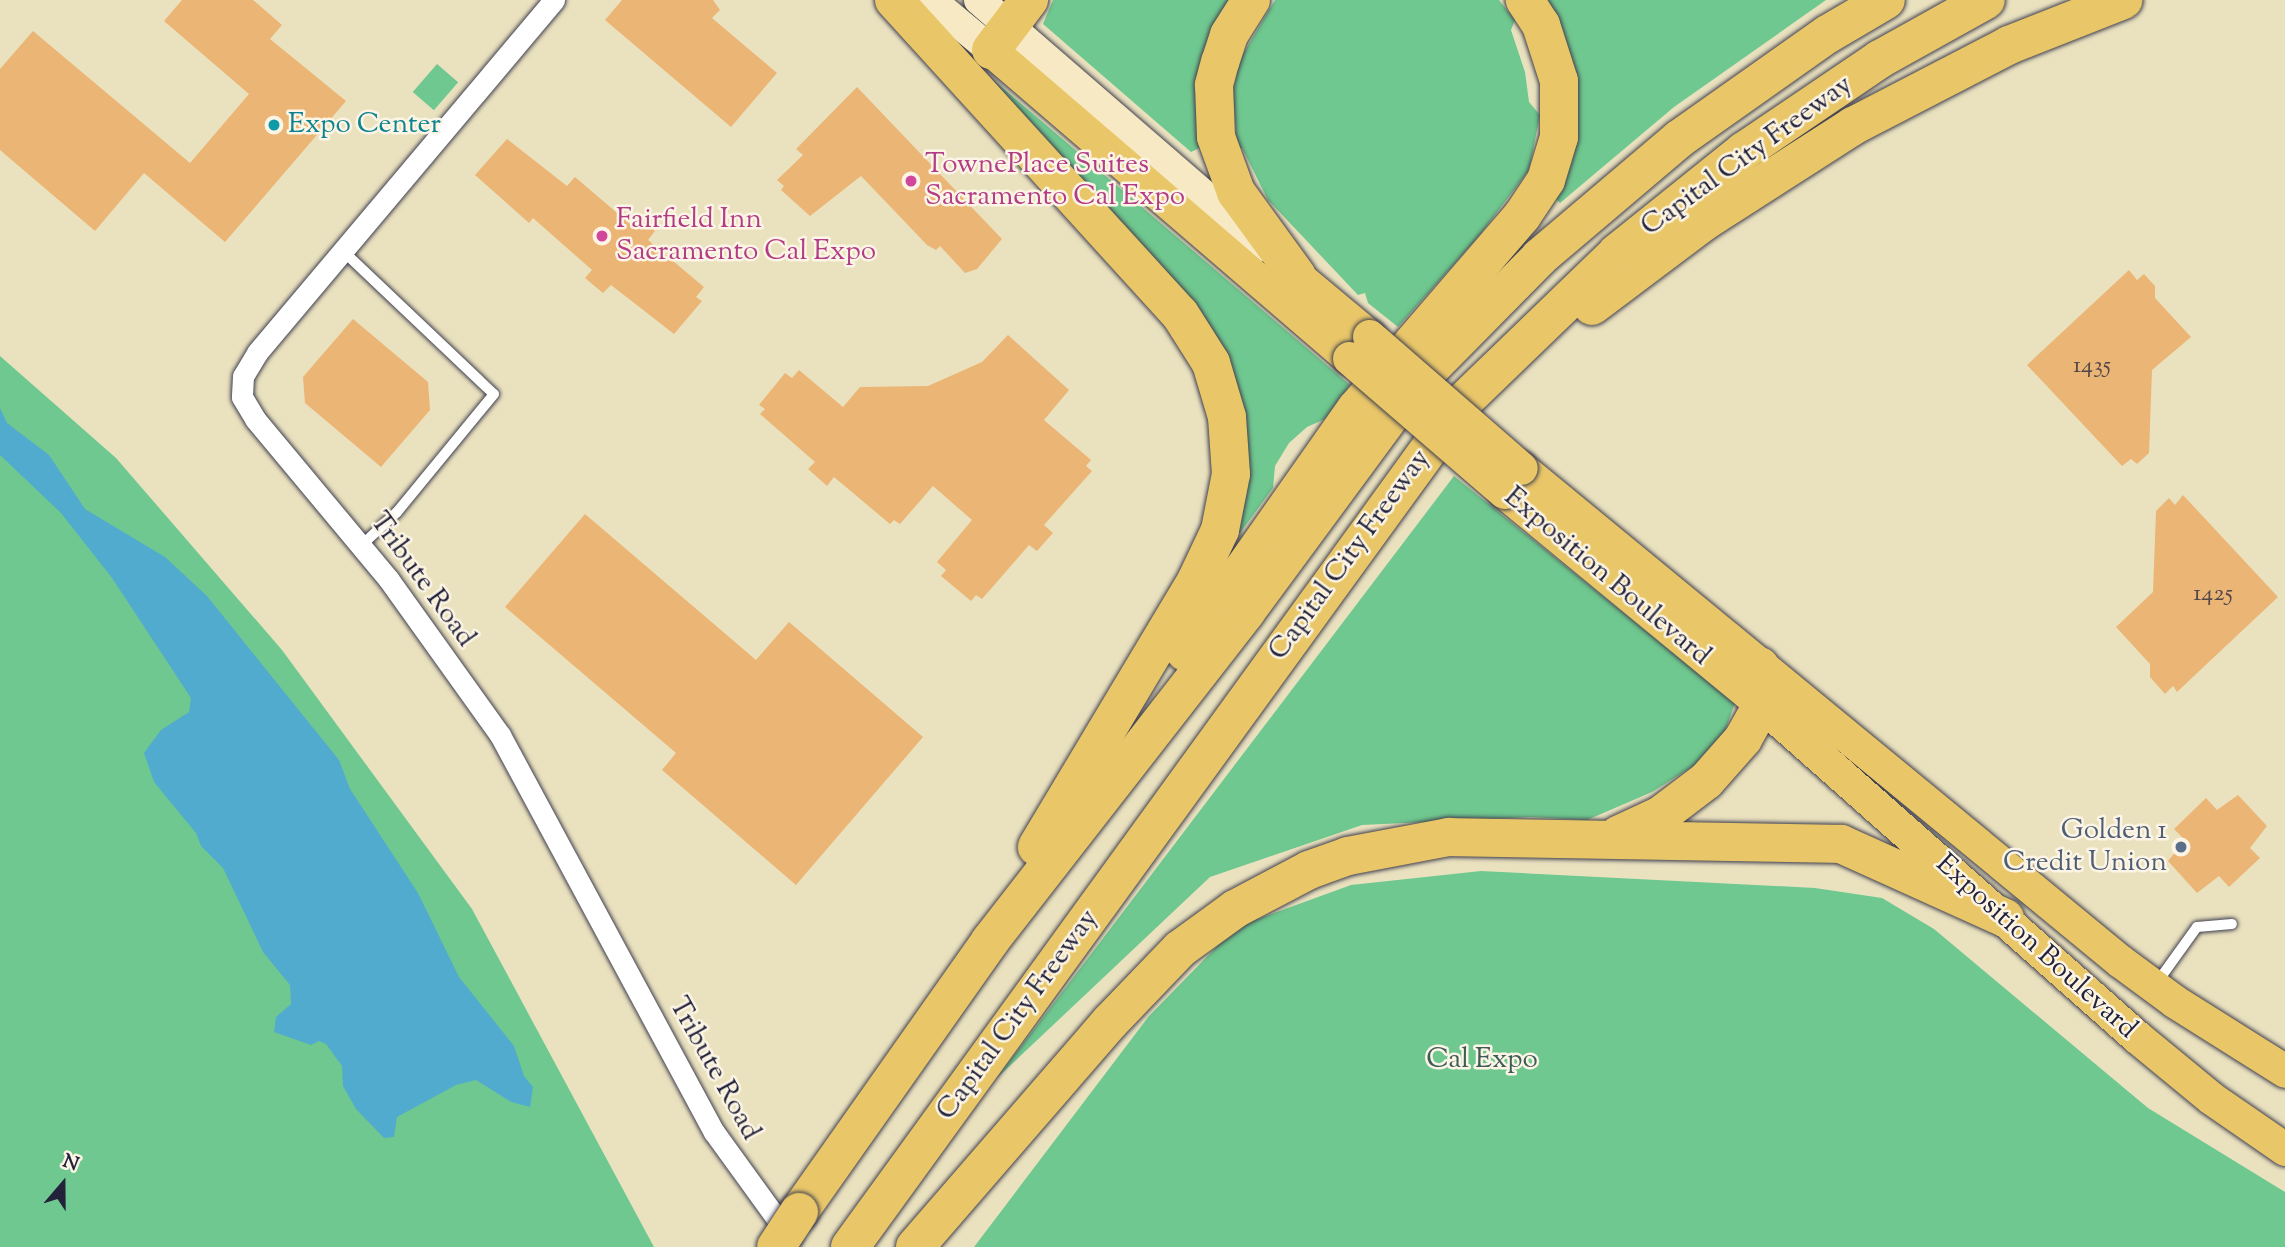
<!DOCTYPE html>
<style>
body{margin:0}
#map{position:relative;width:2285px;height:1247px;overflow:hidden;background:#eae2bf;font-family:"Sorts Mill Goudy",serif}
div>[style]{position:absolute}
.green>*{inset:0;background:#6fc88f;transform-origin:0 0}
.water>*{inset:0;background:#51abcf}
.building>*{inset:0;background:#ebb575}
.roads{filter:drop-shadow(0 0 2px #403f4f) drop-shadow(0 0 2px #403f4f)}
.lane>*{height:10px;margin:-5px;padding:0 5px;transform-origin:5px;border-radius:5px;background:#fff}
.street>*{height:21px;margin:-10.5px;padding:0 10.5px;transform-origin:10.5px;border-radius:10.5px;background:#fff}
.secondary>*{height:30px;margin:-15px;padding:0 15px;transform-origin:15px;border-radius:15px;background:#f6e9c3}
.primary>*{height:33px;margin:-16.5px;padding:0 16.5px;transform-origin:16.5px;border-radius:16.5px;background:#e9c769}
.highway>*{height:38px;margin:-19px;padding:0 19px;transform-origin:19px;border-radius:19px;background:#e9c769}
.bridges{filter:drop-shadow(0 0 2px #403f4f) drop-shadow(0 0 2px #403f4f)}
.primary-bridge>*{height:33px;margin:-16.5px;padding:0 16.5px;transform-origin:16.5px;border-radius:16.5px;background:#e9c769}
.highway-bridge>*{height:38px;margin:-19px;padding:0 19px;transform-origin:19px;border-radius:19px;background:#e9c769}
.dots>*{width:19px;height:19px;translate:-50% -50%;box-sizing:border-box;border:4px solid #fcf5e5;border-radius:50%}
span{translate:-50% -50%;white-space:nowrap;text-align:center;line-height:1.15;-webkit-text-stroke:5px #fcf5e5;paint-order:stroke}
.number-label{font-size:24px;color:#54474a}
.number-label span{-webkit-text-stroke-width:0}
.culture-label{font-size:28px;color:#0d838f}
.left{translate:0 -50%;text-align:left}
.street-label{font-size:28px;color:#22223b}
.hotel-label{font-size:28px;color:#b23c85}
.service-label{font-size:28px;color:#4e5e75}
.right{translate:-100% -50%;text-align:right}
.park-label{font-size:28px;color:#3d5c58}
.north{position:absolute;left:28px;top:1149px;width:70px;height:70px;-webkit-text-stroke:5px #fcf5e5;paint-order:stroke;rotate:20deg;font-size:19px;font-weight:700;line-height:28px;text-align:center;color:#22223b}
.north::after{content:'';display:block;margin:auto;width:24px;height:32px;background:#22223b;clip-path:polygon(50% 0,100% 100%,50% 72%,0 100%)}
</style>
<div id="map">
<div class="green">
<div style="clip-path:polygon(1053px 0,1233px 0,1203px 146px,1191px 152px,1043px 24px)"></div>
<div style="clip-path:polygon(1275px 0,1499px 0,1515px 20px,1511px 30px,1525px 72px,1529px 102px,1540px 115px,1529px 170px,1479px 236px,1398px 327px,1368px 303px,1365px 293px,1358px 295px,1268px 200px,1242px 148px,1237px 148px,1233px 91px,1240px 59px)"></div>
<div style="clip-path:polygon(1543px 0,1826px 0,1674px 107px,1560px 203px,1554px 197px)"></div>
<div style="left:437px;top:64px;width:28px;height:37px;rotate:41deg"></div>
<div style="clip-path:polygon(990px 77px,1350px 385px,1325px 419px,1307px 427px,1289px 443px,1275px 466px,1273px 488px,1210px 574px,1242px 423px)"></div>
<div style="clip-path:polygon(0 356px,116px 458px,282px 650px,472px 909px,654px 1247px,0 1247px)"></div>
<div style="clip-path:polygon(1454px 476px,1735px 703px,1723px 737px,1695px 765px,1652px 792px,1587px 820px,1530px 817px,1362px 825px,1210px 877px,997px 1078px)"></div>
<div style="clip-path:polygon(1481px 871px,1815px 888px,1882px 898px,1934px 929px,2148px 1108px,2285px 1192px,2285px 1247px,974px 1247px,1149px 1016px,1236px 927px,1351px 885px)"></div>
</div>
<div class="water">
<div style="clip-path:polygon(0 408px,7px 423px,49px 455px,85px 509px,165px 557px,207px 596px,339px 760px,350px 789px,418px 893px,459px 977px,514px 1046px,524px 1076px,533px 1087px,530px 1107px,511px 1102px,476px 1080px,456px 1085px,397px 1117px,394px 1137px,384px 1138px,356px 1109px,343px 1086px,342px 1066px,326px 1044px,319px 1041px,311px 1045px,274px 1032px,276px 1017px,291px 1004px,290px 985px,263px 952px,223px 868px,201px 846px,196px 833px,154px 782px,144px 753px,161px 730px,189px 712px,191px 698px,112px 578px,61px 513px,0 455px)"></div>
</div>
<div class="building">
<div style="clip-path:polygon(182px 0,253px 0,282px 25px,270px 39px,346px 101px,225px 242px,144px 173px,95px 231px,0 150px,0 69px,33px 31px,190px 163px,249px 94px,164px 21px)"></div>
<div style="clip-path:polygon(622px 0,713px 0,720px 10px,712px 18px,777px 73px,731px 127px,605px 20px)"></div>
<div style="clip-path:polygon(857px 87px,1002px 239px,977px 269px,965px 273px,940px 246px,936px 250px,927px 245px,861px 176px,810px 216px,781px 190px,784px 186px,777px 180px,803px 155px,796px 149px)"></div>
<div style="clip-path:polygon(507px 139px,567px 186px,575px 177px,630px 224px,637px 217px,655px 231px,648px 240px,704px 287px,696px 297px,702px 301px,674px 334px,611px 285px,603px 293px,585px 278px,592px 270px,533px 218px,529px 223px,475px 175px)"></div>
<div style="clip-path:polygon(2129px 270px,2137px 280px,2144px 274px,2155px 286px,2155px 298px,2191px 337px,2152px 370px,2149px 453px,2137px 464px,2131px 459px,2122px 466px,2027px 365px)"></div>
<div style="clip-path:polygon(353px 319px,428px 382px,430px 410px,381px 467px,305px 403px,303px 377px)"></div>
<div style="clip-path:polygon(1008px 335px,1069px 390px,1044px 420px,1091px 460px,1086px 466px,1092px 471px,1044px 525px,1053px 533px,1037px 551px,1029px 545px,982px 599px,976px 595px,971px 601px,941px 576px,946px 570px,937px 562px,972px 520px,933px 486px,900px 524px,894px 520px,890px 524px,834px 477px,827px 486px,808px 469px,815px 462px,760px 414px,765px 409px,759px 405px,785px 373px,792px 378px,799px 370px,843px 407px,860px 387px,928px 386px,982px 362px)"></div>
<div style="clip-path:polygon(2183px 495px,2278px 597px,2177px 692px,2173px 686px,2165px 694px,2150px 677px,2150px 664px,2116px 627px,2153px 592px,2156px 511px,2169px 498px,2175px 505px)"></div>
<div style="clip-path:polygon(585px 514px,756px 660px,789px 622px,923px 737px,796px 885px,662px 770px,676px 753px,505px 607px)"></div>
<div style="clip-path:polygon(2238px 795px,2267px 826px,2250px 848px,2260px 858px,2229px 887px,2219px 876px,2197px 893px,2168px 861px,2185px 840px,2174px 829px,2206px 798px,2217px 810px)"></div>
</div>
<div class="roads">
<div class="lane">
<div style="left:342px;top:250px;width:209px;rotate:43.5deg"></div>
<div style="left:494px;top:394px;width:153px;rotate:129.4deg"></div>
<div style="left:397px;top:512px;width:48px;rotate:136.7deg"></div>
<div style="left:2156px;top:984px;width:70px;rotate:-54.3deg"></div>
<div style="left:2197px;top:927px;width:35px;rotate:-5deg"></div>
</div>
<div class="street">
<div style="left:554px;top:0;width:461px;rotate:130.1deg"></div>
<div style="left:257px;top:353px;width:27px;rotate:121deg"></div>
<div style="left:243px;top:376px;width:21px;rotate:93deg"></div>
<div style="left:242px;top:397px;width:26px;rotate:59deg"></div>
<div style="left:255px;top:419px;width:209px;rotate:50.2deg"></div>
<div style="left:389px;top:580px;width:191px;rotate:54.4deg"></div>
<div style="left:500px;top:735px;width:451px;rotate:61.7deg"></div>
<div style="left:714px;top:1132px;width:130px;rotate:54.1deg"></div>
</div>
<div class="secondary">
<div style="left:931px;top:0;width:78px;rotate:39.8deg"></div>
<div style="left:979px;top:0;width:376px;rotate:40.9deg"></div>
</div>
<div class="primary">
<div style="left:991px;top:50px;width:472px;rotate:40.7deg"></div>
<div style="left:1297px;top:276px;width:94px;rotate:39.8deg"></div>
<div style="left:1521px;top:468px;width:776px;rotate:39.46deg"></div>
<div style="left:2120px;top:961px;width:67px;rotate:36.5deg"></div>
<div style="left:2174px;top:1001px;width:131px;rotate:32.2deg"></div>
<div style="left:1504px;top:492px;width:335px;rotate:39.5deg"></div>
<div style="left:1762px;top:705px;width:501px;rotate:41.52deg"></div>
<div style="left:2137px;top:1037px;width:96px;rotate:39.5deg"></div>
<div style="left:2211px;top:1098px;width:90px;rotate:34.6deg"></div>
</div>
<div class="highway">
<div style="left:894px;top:0;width:425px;rotate:47.7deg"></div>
<div style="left:1180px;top:314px;width:58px;rotate:57.7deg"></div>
<div style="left:1211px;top:363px;width:56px;rotate:73.5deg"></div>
<div style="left:1227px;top:417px;width:57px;rotate:86deg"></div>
<div style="left:1231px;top:474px;width:57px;rotate:101.1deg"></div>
<div style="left:1220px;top:530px;width:56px;rotate:115.2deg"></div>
<div style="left:1196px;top:581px;width:310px;rotate:120.9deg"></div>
<div style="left:1251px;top:0;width:41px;rotate:122.2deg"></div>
<div style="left:1229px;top:35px;width:28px;rotate:108deg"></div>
<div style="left:1220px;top:62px;width:24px;rotate:105deg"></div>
<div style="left:1214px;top:85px;width:52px;rotate:87.8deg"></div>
<div style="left:1216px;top:137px;width:59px;rotate:70deg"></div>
<div style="left:1236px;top:192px;width:104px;rotate:54deg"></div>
<div style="left:991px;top:50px;width:63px;rotate:-52.8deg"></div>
<div style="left:1592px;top:306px;width:141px;rotate:-37deg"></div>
<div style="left:1705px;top:221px;width:176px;rotate:-32.7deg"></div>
<div style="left:1853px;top:126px;width:176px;rotate:-27.4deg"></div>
<div style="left:2009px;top:45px;width:123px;rotate:-21.5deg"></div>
<div style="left:1185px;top:652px;width:297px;rotate:-54.9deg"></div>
<div style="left:1356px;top:409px;width:255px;rotate:-49.3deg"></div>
<div style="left:1522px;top:216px;width:43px;rotate:-56.3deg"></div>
<div style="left:1546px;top:180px;width:45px;rotate:-73.2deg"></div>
<div style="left:1559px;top:137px;width:56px;rotate:-90deg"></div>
<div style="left:1559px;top:81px;width:59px;rotate:-107.8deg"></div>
<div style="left:1541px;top:25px;width:30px;rotate:-123deg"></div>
<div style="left:1618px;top:835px;width:47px;rotate:-24.9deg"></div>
<div style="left:1661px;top:815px;width:56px;rotate:-37.1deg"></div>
<div style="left:1706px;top:781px;width:56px;rotate:-48.6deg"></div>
<div style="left:1743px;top:739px;width:39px;rotate:-61deg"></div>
<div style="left:1762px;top:705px;width:39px;rotate:-93deg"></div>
<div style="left:799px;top:1212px;width:332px;rotate:-54.8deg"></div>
<div style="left:990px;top:941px;width:417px;rotate:-52.1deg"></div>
<div style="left:1246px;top:612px;width:280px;rotate:-53.6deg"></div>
<div style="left:1412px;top:387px;width:182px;rotate:-45.4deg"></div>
<div style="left:1540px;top:257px;width:182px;rotate:-40.3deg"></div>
<div style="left:1679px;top:139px;width:182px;rotate:-35.2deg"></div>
<div style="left:1828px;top:34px;width:67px;rotate:-30.4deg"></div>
<div style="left:850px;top:1247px;width:1045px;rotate:-54.03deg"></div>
<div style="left:1464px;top:401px;width:213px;rotate:-44deg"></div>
<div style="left:1617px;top:253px;width:163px;rotate:-38.8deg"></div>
<div style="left:1744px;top:151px;width:164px;rotate:-34.1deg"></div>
<div style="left:1880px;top:59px;width:121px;rotate:-29.1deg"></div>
<div style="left:915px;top:1247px;width:298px;rotate:-49.1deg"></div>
<div style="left:1110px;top:1022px;width:101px;rotate:-46.2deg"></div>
<div style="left:1180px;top:949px;width:68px;rotate:-36deg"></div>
<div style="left:1235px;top:909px;width:84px;rotate:-27.8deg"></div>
<div style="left:1309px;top:870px;width:41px;rotate:-19.7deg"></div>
<div style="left:1348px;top:856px;width:103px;rotate:-10.7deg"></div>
<div style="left:1449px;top:837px;width:392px;rotate:1deg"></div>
<div style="left:1841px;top:844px;width:180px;rotate:24.3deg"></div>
</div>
</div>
<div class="bridges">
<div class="primary-bridge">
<div style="left:1369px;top:336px;width:201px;rotate:41deg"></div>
<div style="left:1349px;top:358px;width:205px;rotate:40.8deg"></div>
</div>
<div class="highway-bridge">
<div style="left:776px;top:1247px;width:42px;rotate:-56.7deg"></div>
</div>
</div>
<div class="dots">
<div style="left:274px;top:125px;background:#0f9aa8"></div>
<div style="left:911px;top:181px;background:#d1479c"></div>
<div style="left:602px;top:236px;background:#d1479c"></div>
<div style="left:2181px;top:847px;background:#5c6f8a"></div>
</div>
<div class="number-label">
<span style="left:2092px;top:367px">1435</span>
<span style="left:2213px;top:595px">1425</span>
</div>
<div class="culture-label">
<span class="left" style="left:288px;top:125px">Expo Center</span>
</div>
<div class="street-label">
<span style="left:1747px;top:156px;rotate:-36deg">Capital City Freeway</span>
<span style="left:1350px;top:555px;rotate:-54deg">Capital City Freeway</span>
<span style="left:1607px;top:577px;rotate:40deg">Exposition Boulevard</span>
<span style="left:422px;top:580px;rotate:54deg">Tribute Road</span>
<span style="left:2036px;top:947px;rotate:42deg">Exposition Boulevard</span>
<span style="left:1018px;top:1015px;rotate:-54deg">Capital City Freeway</span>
<span style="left:714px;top:1069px;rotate:61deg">Tribute Road</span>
</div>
<div class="hotel-label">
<span class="left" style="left:925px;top:181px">TownePlace Suites<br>Sacramento Cal Expo</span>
<span class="left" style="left:616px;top:236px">Fairfield Inn<br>Sacramento Cal Expo</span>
</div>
<div class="service-label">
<span class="right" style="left:2167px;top:847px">Golden 1<br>Credit Union</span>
</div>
<div class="park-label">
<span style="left:1482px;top:1060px">Cal Expo</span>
</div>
<div class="north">N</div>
</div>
